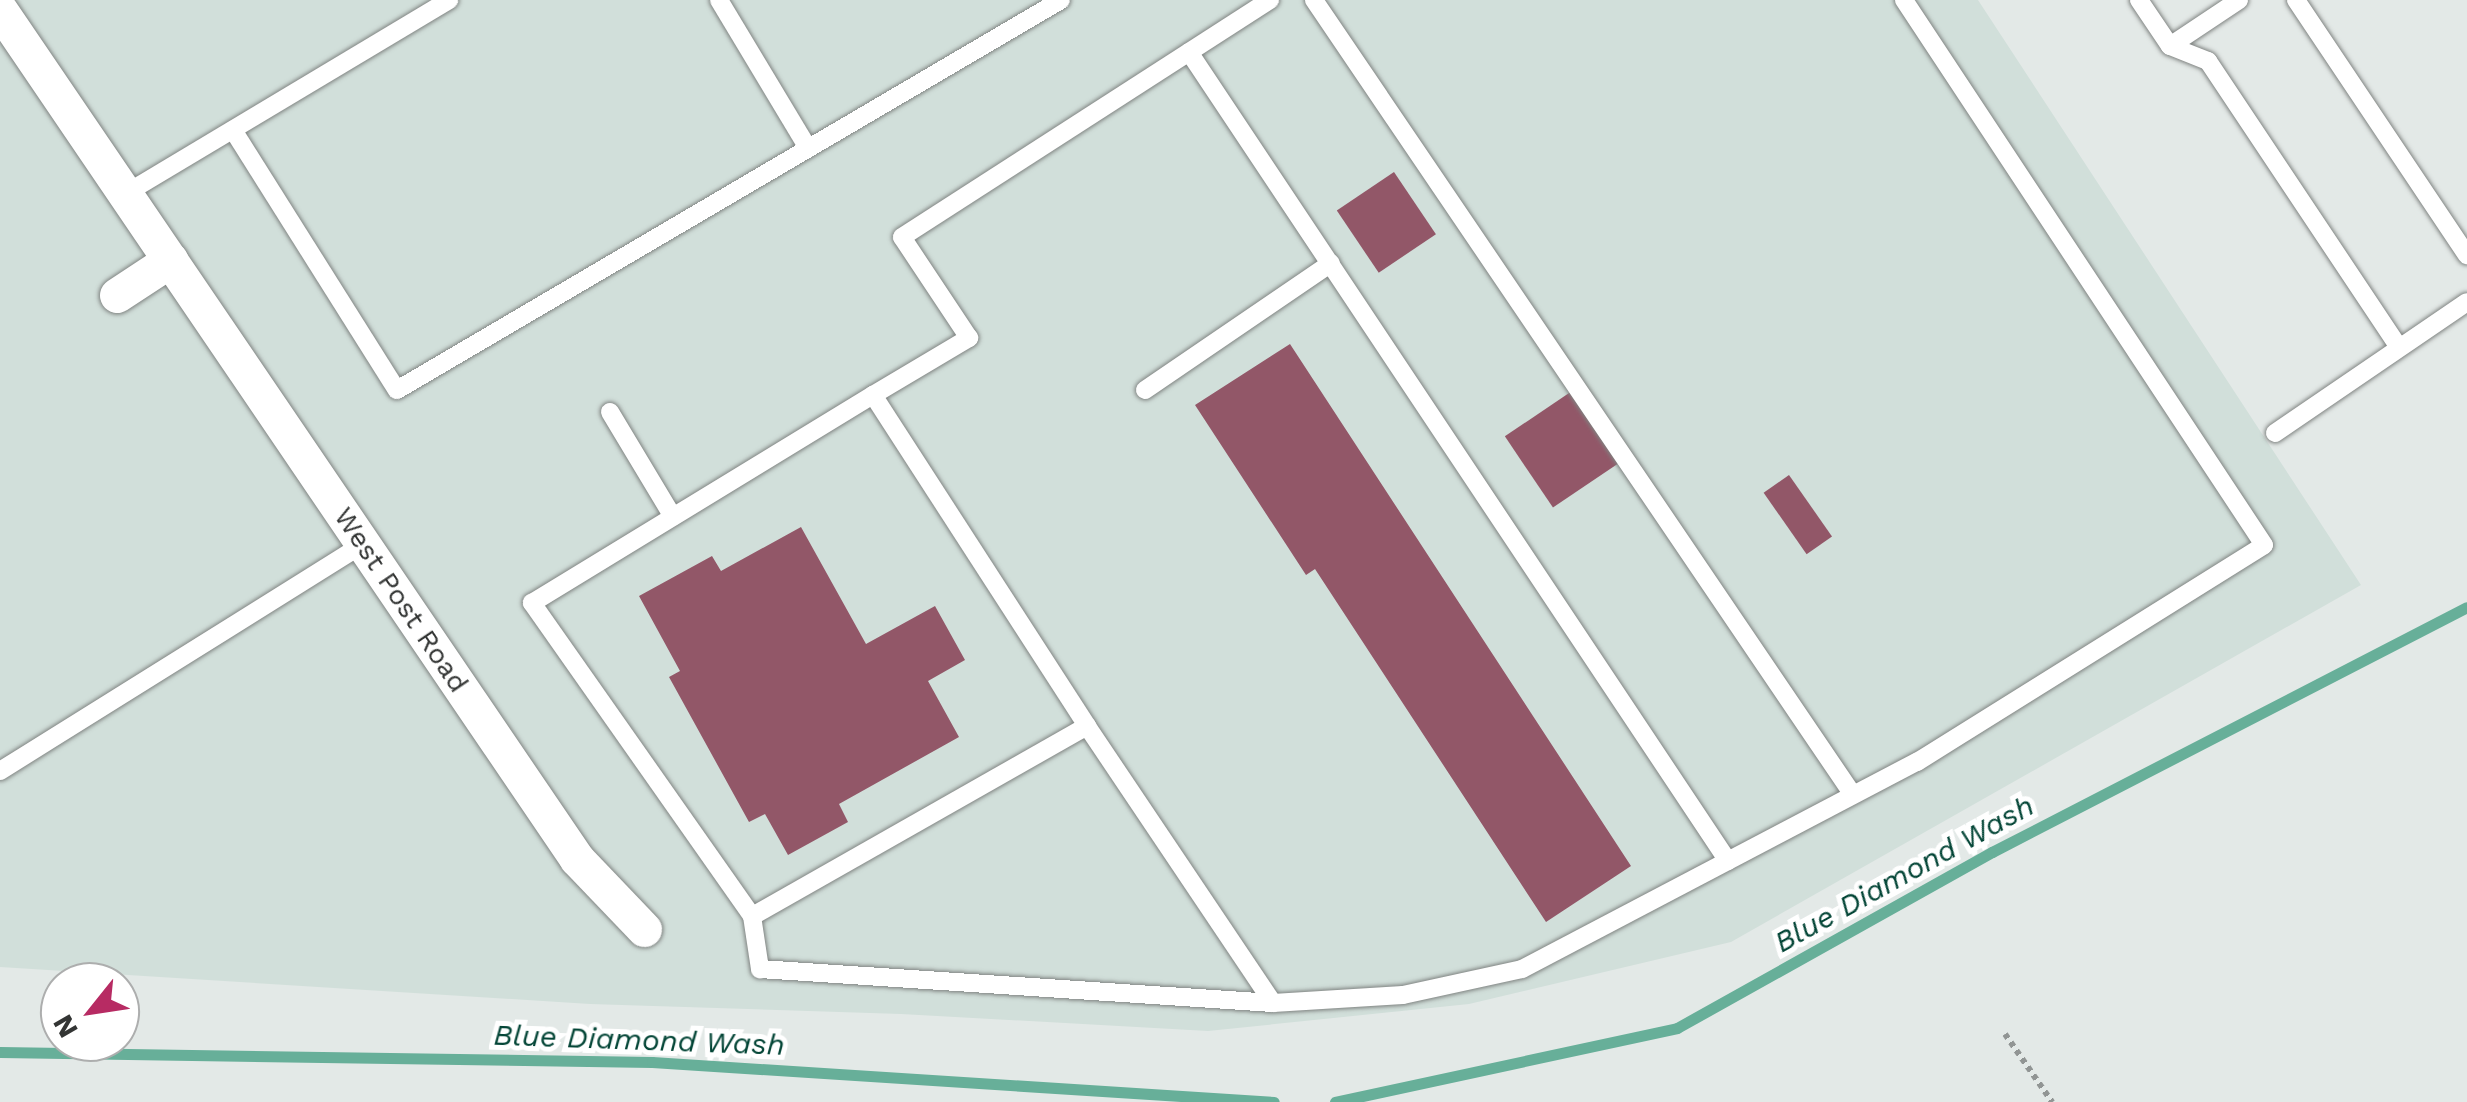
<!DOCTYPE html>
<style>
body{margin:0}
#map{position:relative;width:2467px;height:1102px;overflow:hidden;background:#e3e9e7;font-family:"Work Sans",sans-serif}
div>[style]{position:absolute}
.built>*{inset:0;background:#d1dfda}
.stream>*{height:11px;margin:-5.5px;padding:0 5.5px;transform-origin:5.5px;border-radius:5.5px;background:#67af99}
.building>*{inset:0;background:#925768;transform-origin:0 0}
.path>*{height:6px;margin-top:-3px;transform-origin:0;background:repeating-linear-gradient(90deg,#919594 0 5px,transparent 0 10px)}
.roads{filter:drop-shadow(0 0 2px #808482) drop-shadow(0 0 2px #808482)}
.lane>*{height:18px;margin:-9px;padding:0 9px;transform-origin:9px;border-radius:9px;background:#fff}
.street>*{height:35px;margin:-17.5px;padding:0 17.5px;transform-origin:17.5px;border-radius:17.5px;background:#fff}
span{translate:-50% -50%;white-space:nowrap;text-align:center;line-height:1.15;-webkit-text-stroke:10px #fff;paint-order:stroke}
.street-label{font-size:28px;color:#333534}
.water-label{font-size:30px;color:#034536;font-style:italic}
.north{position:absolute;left:40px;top:962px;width:100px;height:100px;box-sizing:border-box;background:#fff;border:2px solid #adaeae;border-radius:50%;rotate:240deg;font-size:28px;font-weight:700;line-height:40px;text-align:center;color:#333534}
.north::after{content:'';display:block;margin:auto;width:35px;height:45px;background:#b72b63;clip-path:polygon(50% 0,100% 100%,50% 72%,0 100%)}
</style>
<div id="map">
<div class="built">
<div style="clip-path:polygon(0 0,1978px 0,2361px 585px,1731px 942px,1469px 1004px,1208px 1031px,901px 1014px,590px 1004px,0 967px)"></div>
</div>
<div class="stream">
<div style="left:0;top:1052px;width:652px;rotate:0.88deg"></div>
<div style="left:652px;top:1062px;width:623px;rotate:3.68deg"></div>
<div style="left:1335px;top:1102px;width:350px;rotate:-12.2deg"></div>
<div style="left:1677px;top:1028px;width:361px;rotate:-29.2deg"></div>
<div style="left:1992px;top:852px;width:534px;rotate:-27.28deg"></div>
</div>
<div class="building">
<div style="left:1394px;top:172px;width:75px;height:69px;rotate:56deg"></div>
<div style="clip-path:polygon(1290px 344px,1631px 866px,1546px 922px,1315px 569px,1306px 575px,1195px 405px)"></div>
<div style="left:1572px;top:391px;width:86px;height:81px;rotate:56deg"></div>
<div style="left:1789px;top:475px;width:75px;height:31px;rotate:55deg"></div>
<div style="clip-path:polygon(801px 527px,866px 644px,935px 606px,965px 660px,928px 681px,959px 737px,839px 804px,848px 822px,788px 855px,765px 814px,749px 822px,669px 677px,680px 671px,639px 596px,712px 556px,721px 571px)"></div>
</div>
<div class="path">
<div style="left:2005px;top:1034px;width:83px;rotate:55.3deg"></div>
</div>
<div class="roads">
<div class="lane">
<div style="left:719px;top:0;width:173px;rotate:59deg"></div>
<div style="left:1314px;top:0;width:960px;rotate:55.86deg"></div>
<div style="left:2139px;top:0;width:55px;rotate:56deg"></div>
<div style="left:2170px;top:46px;width:41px;rotate:21.5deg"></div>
<div style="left:2208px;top:61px;width:344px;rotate:56.3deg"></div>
<div style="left:2296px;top:0;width:307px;rotate:56.2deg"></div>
<div style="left:2170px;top:46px;width:83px;rotate:-33.7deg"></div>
<div style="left:1189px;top:52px;width:972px;rotate:56.33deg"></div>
<div style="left:233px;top:130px;width:307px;rotate:57.8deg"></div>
<div style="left:397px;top:390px;width:770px;rotate:-30.43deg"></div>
<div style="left:125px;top:194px;width:378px;rotate:-30.9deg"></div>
<div style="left:1145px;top:390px;width:225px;rotate:-34.3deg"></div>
<div style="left:873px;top:395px;width:394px;rotate:57.1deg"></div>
<div style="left:1087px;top:726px;width:385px;rotate:150.4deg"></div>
<div style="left:752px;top:916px;width:383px;rotate:-125.1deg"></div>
<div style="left:532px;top:603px;width:399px;rotate:-31.4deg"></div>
<div style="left:873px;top:395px;width:112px;rotate:-30.7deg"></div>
<div style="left:969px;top:338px;width:121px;rotate:-123.6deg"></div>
<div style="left:902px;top:237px;width:438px;rotate:-32.8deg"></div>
<div style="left:610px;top:412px;width:122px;rotate:59deg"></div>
<div style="left:2275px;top:433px;width:232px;rotate:-34.3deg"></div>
<div style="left:0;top:771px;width:428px;rotate:-32deg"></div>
<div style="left:752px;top:916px;width:54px;rotate:81.4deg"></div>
<div style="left:760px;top:969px;width:514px;rotate:3.79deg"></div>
<div style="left:1273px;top:1003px;width:334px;rotate:-123.9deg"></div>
<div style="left:1273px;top:1003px;width:130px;rotate:-3.5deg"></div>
<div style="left:1403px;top:995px;width:122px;rotate:-12.3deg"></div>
<div style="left:1522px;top:969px;width:446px;rotate:-27.7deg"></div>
<div style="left:1917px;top:762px;width:409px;rotate:-32deg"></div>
<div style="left:2264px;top:545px;width:653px;rotate:-123.45deg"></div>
</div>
<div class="street">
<div style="left:0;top:10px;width:1027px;rotate:55.8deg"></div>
<div style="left:577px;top:859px;width:97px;rotate:46.3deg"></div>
<div style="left:117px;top:295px;width:64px;rotate:-33.4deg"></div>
</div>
</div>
<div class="street-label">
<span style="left:401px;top:600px;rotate:56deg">West Post Road</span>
</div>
<div class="water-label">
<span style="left:1904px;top:874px;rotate:-29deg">Blue Diamond Wash</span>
<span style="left:639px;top:1040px;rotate:2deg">Blue Diamond Wash</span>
</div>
<div class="north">N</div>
</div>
